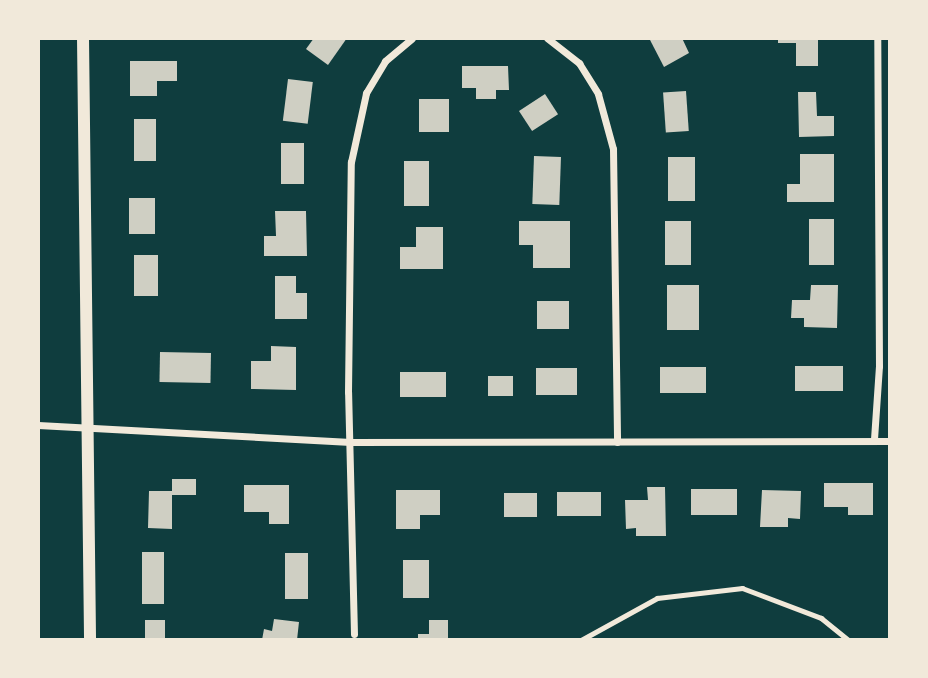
<!DOCTYPE html>
<style>
body{margin:0}
#map{position:relative;width:928px;height:678px;overflow:hidden;background:#0f3d3e;font-family:"Sofia Sans Condensed",sans-serif}
div>[style]{position:absolute}
.building>*{inset:0;background:#cfcfc3;transform-origin:0 0}
.service>*{height:5px;margin:-2.5px;padding:0 2.5px;transform-origin:2.5px;border-radius:2.5px;background:#f1e9da}
.minor>*{height:7px;margin:-3.5px;padding:0 3.5px;transform-origin:3.5px;border-radius:3.5px;background:#f1e9da}
.tertiary>*{height:12px;margin:-6px;padding:0 6px;transform-origin:6px;border-radius:6px;background:#f1e9da}
span{translate:-50% -50%;white-space:nowrap;text-align:center;line-height:1.15;-webkit-text-stroke:7px #f1e9da;paint-order:stroke}
.frame{position:absolute;inset:0;border:40px solid #f1e9da;pointer-events:none}
</style>
<div id="map">
<div class="building">
<div style="clip-path:polygon(314px 38px,347px 38px,328px 65px,306px 49px)"></div>
<div style="clip-path:polygon(649px 38px,682px 38px,689px 53px,664px 67px)"></div>
<div style="clip-path:polygon(778px 38px,818px 38px,818px 66px,796px 66px,796px 43px,778px 43px)"></div>
<div style="clip-path:polygon(130px 61px,177px 61px,177px 81px,157px 81px,157px 96px,130px 96px)"></div>
<div style="clip-path:polygon(462px 66px,508px 66px,509px 90px,496px 90px,496px 99px,476px 99px,476px 88px,462px 88px)"></div>
<div style="left:288px;top:79px;width:25px;height:42px;rotate:7deg"></div>
<div style="left:686px;top:91px;width:40px;height:23px;rotate:86deg"></div>
<div style="clip-path:polygon(798px 92px,816px 92px,817px 116px,834px 116px,834px 136px,799px 137px)"></div>
<div style="left:545px;top:94px;width:24px;height:31px;rotate:57deg"></div>
<div style="left:419px;top:99px;width:30px;height:33px"></div>
<div style="left:134px;top:119px;width:22px;height:42px"></div>
<div style="left:281px;top:143px;width:23px;height:41px"></div>
<div style="clip-path:polygon(800px 154px,834px 154px,834px 202px,787px 202px,787px 184px,800px 184px)"></div>
<div style="left:534px;top:156px;width:27px;height:48px;rotate:2deg"></div>
<div style="left:668px;top:157px;width:27px;height:44px"></div>
<div style="left:404px;top:161px;width:25px;height:45px"></div>
<div style="left:129px;top:198px;width:26px;height:36px"></div>
<div style="clip-path:polygon(275px 211px,306px 211px,307px 256px,264px 256px,264px 236px,276px 236px)"></div>
<div style="left:809px;top:219px;width:25px;height:46px"></div>
<div style="clip-path:polygon(519px 221px,570px 221px,570px 268px,533px 268px,533px 245px,519px 245px)"></div>
<div style="left:665px;top:221px;width:26px;height:44px"></div>
<div style="clip-path:polygon(416px 227px,443px 227px,443px 269px,400px 269px,400px 247px,416px 247px)"></div>
<div style="left:134px;top:255px;width:24px;height:41px"></div>
<div style="clip-path:polygon(275px 276px,296px 276px,296px 293px,307px 293px,307px 319px,275px 319px)"></div>
<div style="left:667px;top:285px;width:32px;height:45px"></div>
<div style="clip-path:polygon(811px 285px,838px 285px,837px 328px,804px 327px,804px 318px,791px 318px,792px 300px,810px 300px)"></div>
<div style="left:537px;top:301px;width:32px;height:28px"></div>
<div style="clip-path:polygon(271px 346px,296px 347px,296px 390px,251px 389px,251px 361px,271px 361px)"></div>
<div style="left:160px;top:352px;width:51px;height:30px;rotate:1deg"></div>
<div style="left:795px;top:366px;width:48px;height:25px"></div>
<div style="left:660px;top:367px;width:46px;height:26px"></div>
<div style="left:536px;top:368px;width:41px;height:27px"></div>
<div style="left:400px;top:372px;width:46px;height:25px"></div>
<div style="left:513px;top:376px;width:20px;height:25px;rotate:90deg"></div>
<div style="clip-path:polygon(172px 479px,196px 479px,196px 495px,172px 495px,172px 529px,148px 528px,149px 491px,172px 491px)"></div>
<div style="clip-path:polygon(824px 483px,873px 483px,873px 515px,848px 515px,848px 507px,824px 507px)"></div>
<div style="clip-path:polygon(244px 485px,289px 485px,289px 524px,269px 524px,269px 512px,244px 512px)"></div>
<div style="clip-path:polygon(647px 487px,665px 487px,666px 536px,636px 536px,636px 528px,626px 529px,625px 500px,648px 500px)"></div>
<div style="left:691px;top:489px;width:46px;height:26px"></div>
<div style="clip-path:polygon(396px 490px,440px 490px,440px 515px,420px 515px,420px 529px,396px 529px)"></div>
<div style="clip-path:polygon(762px 490px,801px 491px,800px 519px,788px 518px,788px 527px,760px 527px)"></div>
<div style="left:557px;top:492px;width:44px;height:24px"></div>
<div style="left:504px;top:493px;width:33px;height:24px"></div>
<div style="left:142px;top:552px;width:22px;height:52px"></div>
<div style="left:285px;top:553px;width:23px;height:46px"></div>
<div style="left:403px;top:560px;width:26px;height:38px"></div>
<div style="clip-path:polygon(274px 619px,299px 622px,297px 640px,262px 640px,264px 629px,272px 631px)"></div>
<div style="left:145px;top:620px;width:20px;height:20px"></div>
<div style="clip-path:polygon(429px 620px,448px 620px,448px 640px,418px 640px,418px 634px,429px 634px)"></div>
</div>
<div class="service">
<div style="left:581px;top:640px;width:87px;rotate:-28.9deg"></div>
<div style="left:657px;top:598px;width:86px;rotate:-6.7deg"></div>
<div style="left:742px;top:588px;width:85px;rotate:20.8deg"></div>
<div style="left:821px;top:618px;width:35px;rotate:39deg"></div>
</div>
<div class="minor">
<div style="left:547px;top:38px;width:41px;rotate:38deg"></div>
<div style="left:579px;top:63px;width:36px;rotate:58deg"></div>
<div style="left:598px;top:94px;width:57px;rotate:74.7deg"></div>
<div style="left:613px;top:149px;width:293px;rotate:89.2deg"></div>
<div style="left:38px;top:425px;width:313px;rotate:3.1deg"></div>
<div style="left:351px;top:442px;width:539px;rotate:-0.11deg"></div>
<div style="left:874px;top:439px;width:73px;rotate:-86.1deg"></div>
<div style="left:879px;top:366px;width:328px;rotate:-90.3deg"></div>
<div style="left:354px;top:634px;width:242px;rotate:-91.4deg"></div>
<div style="left:348px;top:392px;width:230px;rotate:-89.3deg"></div>
<div style="left:351px;top:162px;width:71px;rotate:-77.7deg"></div>
<div style="left:366px;top:93px;width:37px;rotate:-59deg"></div>
<div style="left:385px;top:61px;width:35px;rotate:-40deg"></div>
</div>
<div class="tertiary">
<div style="left:83px;top:38px;width:602px;rotate:89.33deg"></div>
</div>
<div class="frame"></div>
</div>
